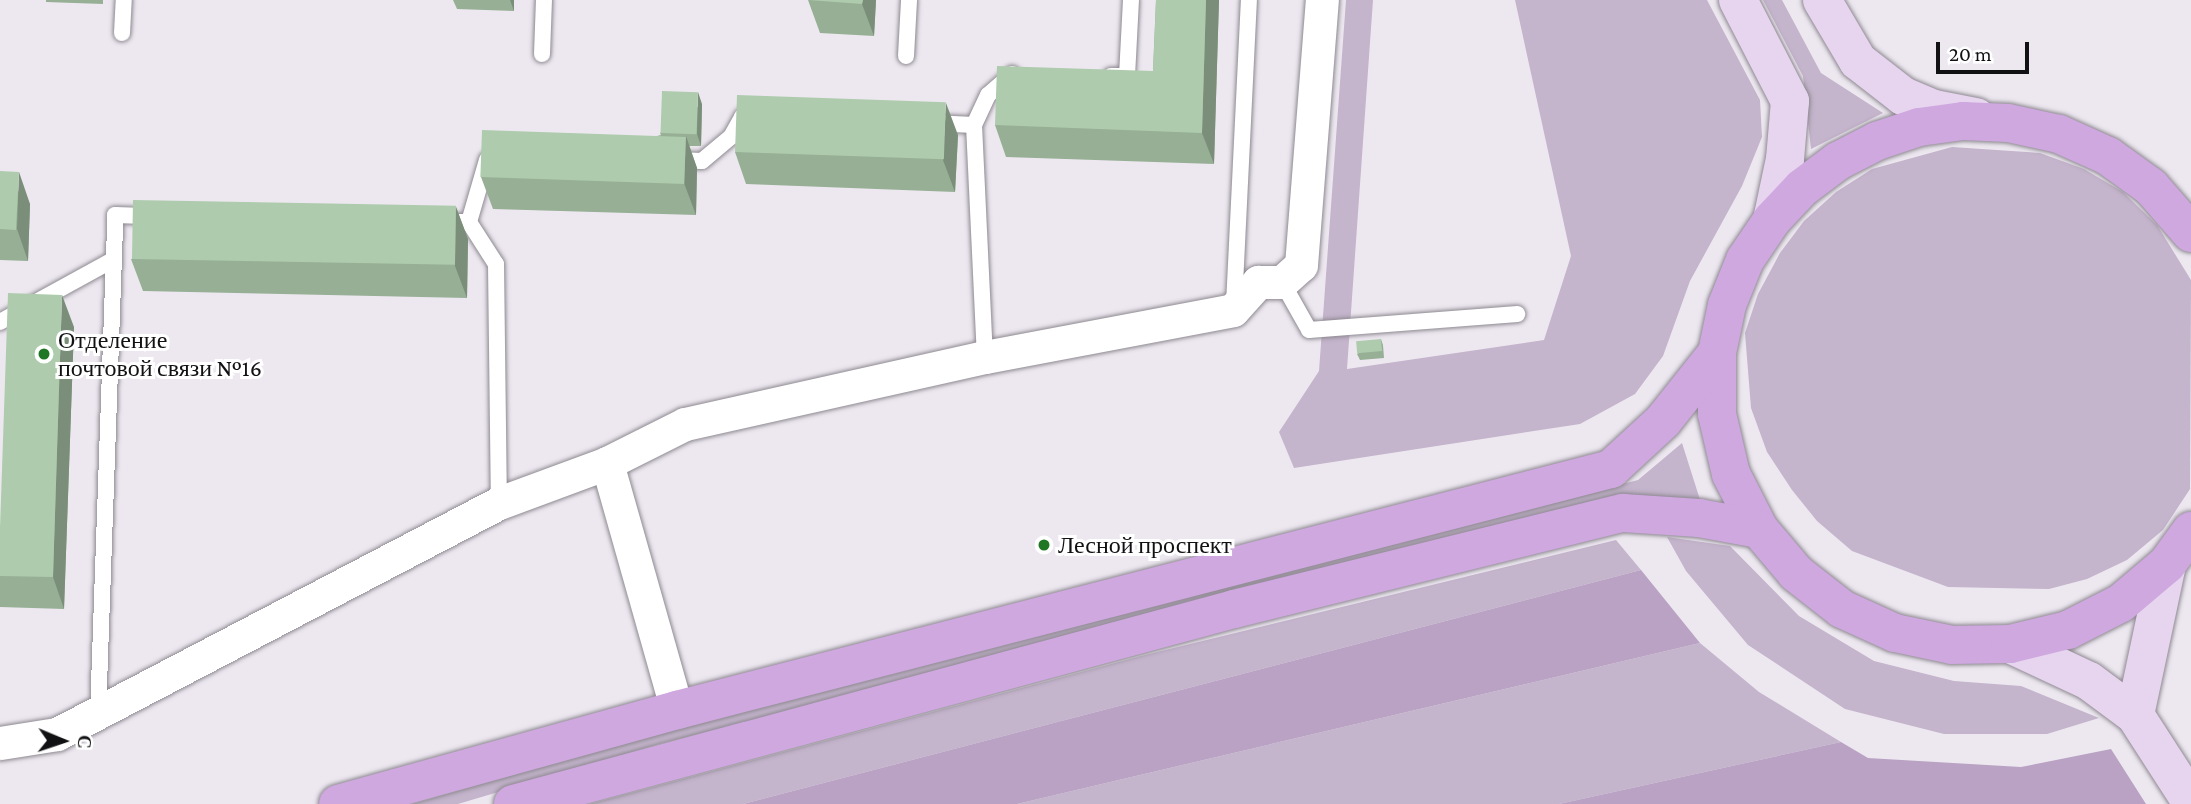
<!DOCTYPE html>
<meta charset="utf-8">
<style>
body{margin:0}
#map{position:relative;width:2191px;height:804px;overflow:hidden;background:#ede8f0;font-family:"Crimson Pro",serif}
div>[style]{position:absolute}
.green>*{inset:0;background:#c4b4cc}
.forest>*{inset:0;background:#b9a2c3}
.roads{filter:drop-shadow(0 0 2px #8e8991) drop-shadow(0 0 2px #8e8991)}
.lane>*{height:16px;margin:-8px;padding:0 8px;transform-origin:8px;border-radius:8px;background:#fff}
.street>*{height:33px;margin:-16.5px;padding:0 16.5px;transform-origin:16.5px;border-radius:16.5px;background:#fff}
.secondary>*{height:38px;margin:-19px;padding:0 19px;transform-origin:19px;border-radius:19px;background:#e7d4ef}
.primary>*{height:38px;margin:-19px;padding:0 19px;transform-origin:19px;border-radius:19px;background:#cea8df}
.wall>*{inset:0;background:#96af95}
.shaded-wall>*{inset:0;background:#7a8e79}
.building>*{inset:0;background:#aecbad;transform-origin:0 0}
.dots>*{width:19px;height:19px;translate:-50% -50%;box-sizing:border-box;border:4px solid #fff;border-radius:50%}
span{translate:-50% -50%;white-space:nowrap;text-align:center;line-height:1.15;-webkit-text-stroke:6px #fff;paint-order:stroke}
.poi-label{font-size:24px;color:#111012}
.left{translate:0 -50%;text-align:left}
.north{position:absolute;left:28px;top:706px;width:70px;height:70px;-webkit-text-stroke:5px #fff;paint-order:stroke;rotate:92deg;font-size:19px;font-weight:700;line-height:28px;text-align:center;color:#111012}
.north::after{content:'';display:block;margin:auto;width:24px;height:32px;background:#111012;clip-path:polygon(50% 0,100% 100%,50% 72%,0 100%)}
.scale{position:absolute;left:1936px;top:42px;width:93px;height:32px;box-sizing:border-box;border:4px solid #111012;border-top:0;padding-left:9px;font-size:21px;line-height:24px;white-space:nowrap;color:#111012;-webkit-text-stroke:5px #fff;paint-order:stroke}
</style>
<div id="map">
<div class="green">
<div style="clip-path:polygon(1346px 0,1373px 0,1347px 369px,1544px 340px,1571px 256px,1515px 0,1707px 0,1760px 100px,1762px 137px,1742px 186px,1690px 281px,1663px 356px,1635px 394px,1580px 424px,1294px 468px,1279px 432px,1319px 371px)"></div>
<div style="clip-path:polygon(1763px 0,1782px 0,1821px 73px,1883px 113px,1811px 149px,1803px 76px)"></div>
<div style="clip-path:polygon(1952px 147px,2040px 153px,2084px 169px,2123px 192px,2157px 225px,2191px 280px,2190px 489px,2163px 530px,2127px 560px,2087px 579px,2049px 589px,1948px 587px,1852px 551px,1817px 521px,1792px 490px,1767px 452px,1751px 408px,1745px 333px,1758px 294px,1780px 253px,1804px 221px,1836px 192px,1872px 169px)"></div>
<div style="clip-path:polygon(1682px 443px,1702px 506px,1142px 621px,659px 744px,458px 804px,412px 804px,655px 734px,1638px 480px)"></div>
<div style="clip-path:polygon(1667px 537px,1730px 546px,1799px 616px,1874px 661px,1954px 681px,2021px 686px,2099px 718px,2047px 734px,1944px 734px,1845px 709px,1748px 645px,1686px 571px)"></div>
<div style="clip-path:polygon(1616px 540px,1641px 570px,743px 804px,590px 804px,1141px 656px)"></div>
<div style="clip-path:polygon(1700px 643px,1759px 692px,1841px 742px,1559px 804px,1017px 804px)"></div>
</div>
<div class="forest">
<div style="clip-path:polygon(1641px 570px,1700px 643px,1017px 804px,743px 804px)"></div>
<div style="clip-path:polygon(1841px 742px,1868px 758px,2021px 767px,2111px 749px,2146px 804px,1559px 804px)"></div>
</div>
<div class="roads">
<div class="lane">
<div style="left:122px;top:33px;width:33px;rotate:-87deg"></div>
<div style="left:542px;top:54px;width:54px;rotate:-87.9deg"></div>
<div style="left:906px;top:56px;width:56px;rotate:-86.9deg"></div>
<div style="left:1111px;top:76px;width:16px"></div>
<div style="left:1127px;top:76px;width:76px;rotate:-87deg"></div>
<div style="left:932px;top:123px;width:42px;rotate:2.7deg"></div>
<div style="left:974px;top:125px;width:33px;rotate:-65deg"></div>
<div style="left:988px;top:95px;width:32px;rotate:-41deg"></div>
<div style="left:974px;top:125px;width:232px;rotate:87.3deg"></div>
<div style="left:676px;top:160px;width:26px;rotate:2deg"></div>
<div style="left:702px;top:161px;width:38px;rotate:-40deg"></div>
<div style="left:731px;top:137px;width:23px;rotate:-61deg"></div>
<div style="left:742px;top:117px;width:6px"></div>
<div style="left:441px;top:222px;width:28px"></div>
<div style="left:469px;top:222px;width:50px;rotate:57.3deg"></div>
<div style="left:496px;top:264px;width:239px;rotate:89.3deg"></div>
<div style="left:469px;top:222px;width:65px;rotate:-73.8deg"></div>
<div style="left:1282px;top:282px;width:55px;rotate:60.6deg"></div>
<div style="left:1309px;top:330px;width:209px;rotate:-4.4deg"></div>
<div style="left:1234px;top:305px;width:305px;rotate:-87.2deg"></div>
<div style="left:0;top:322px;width:129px;rotate:-28.8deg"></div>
<div style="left:98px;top:714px;width:499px;rotate:-88deg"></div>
<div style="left:115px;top:215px;width:38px;rotate:2deg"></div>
</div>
<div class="street">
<div style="left:607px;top:463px;width:257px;rotate:74.2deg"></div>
<div style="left:0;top:743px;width:58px;rotate:-9deg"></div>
<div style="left:57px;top:734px;width:499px;rotate:-27.6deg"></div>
<div style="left:499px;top:503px;width:115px;rotate:-20.3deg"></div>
<div style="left:607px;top:463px;width:87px;rotate:-26.6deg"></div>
<div style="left:685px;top:424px;width:307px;rotate:-12.6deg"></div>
<div style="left:985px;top:357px;width:252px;rotate:-10.7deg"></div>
<div style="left:1233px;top:310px;width:38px;rotate:-48deg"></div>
<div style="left:1258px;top:282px;width:24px"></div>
<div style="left:1282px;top:282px;width:25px;rotate:-42deg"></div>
<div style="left:1301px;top:265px;width:266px;rotate:-85.5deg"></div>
</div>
<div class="secondary">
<div style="left:1738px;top:0;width:114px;rotate:62.8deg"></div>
<div style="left:1790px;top:101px;width:58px;rotate:94.9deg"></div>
<div style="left:1785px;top:159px;width:62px;rotate:102deg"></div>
<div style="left:1822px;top:0;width:71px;rotate:59.5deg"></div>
<div style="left:1858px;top:61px;width:57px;rotate:37.9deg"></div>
<div style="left:1903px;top:96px;width:34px;rotate:23deg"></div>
<div style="left:1934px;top:109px;width:43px;rotate:10.8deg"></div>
<div style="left:2010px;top:644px;width:87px;rotate:25.1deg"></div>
<div style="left:2089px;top:681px;width:57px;rotate:36.5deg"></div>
<div style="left:2135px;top:715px;width:103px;rotate:57.2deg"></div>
<div style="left:2135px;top:715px;width:154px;rotate:-78deg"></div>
</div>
<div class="primary">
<div style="left:2191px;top:233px;width:61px;rotate:-131deg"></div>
<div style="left:2151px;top:187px;width:53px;rotate:-144.2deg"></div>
<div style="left:2108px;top:156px;width:54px;rotate:-155.8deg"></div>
<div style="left:2059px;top:134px;width:52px;rotate:-167.8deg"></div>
<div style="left:2008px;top:123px;width:45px;rotate:-177.5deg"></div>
<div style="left:1963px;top:121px;width:44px;rotate:172.2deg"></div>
<div style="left:1919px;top:127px;width:44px;rotate:161.6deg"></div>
<div style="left:1877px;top:141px;width:44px;rotate:152.9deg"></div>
<div style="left:1838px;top:161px;width:45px;rotate:143.1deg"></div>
<div style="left:1802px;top:188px;width:44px;rotate:133.2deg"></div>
<div style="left:1772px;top:220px;width:48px;rotate:124deg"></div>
<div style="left:1745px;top:260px;width:48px;rotate:111.8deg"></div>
<div style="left:1727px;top:305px;width:49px;rotate:101.8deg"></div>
<div style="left:1717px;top:353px;width:61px;rotate:90deg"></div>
<div style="left:1717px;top:414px;width:62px;rotate:76.9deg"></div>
<div style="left:1731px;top:474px;width:62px;rotate:63deg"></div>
<div style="left:1759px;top:529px;width:57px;rotate:49.9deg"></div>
<div style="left:1796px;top:573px;width:58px;rotate:38deg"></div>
<div style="left:1842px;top:609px;width:58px;rotate:24.4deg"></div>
<div style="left:1895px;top:633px;width:58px;rotate:11.9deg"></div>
<div style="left:1952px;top:645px;width:58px;rotate:-1deg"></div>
<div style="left:2010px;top:644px;width:60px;rotate:-13.6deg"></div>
<div style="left:2068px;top:630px;width:59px;rotate:-27deg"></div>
<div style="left:2121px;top:603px;width:60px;rotate:-40.3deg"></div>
<div style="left:2167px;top:564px;width:41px;rotate:-54deg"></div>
<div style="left:338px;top:804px;width:352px;rotate:-15.5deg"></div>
<div style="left:677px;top:710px;width:965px;rotate:-14.47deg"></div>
<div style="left:1611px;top:469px;width:71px;rotate:-42.7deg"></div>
<div style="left:1663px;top:421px;width:87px;rotate:-51.5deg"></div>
<div style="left:513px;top:804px;width:747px;rotate:-15.13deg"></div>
<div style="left:1234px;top:609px;width:401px;rotate:-13.9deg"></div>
<div style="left:1623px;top:513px;width:76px;rotate:3.8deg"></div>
<div style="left:1699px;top:518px;width:61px;rotate:10.4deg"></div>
</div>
</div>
<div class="wall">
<div style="clip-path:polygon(46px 0,103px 0,103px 4px,46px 2px)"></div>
<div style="clip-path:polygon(453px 0,514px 0,514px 11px,457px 9px)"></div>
<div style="clip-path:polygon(808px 0,876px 0,874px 36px,820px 33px)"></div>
<div style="clip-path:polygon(1156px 0,1219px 0,1214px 164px,1006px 157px,995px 125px,1153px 71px)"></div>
<div style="clip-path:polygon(702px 104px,701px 146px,689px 146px,697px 168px,696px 215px,493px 209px,481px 177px,661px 135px,660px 133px)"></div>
<div style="clip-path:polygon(958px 135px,955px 192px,746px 184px,735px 152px)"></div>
<div style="clip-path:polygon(0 171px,30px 204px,28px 261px,0 260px)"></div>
<div style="clip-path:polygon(456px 207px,468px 239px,467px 298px,143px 291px,131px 259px)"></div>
<div style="clip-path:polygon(74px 327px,64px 609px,0 607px,0 528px)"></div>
<div style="clip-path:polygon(1381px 339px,1383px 345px,1384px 358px,1360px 360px,1357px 354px)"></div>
</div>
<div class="shaded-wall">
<div style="clip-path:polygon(510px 0,514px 0,514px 11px)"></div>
<div style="clip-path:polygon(863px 0,876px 0,874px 36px,862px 4px)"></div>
<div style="clip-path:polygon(1206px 0,1219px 0,1214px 164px,1202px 133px)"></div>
<div style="clip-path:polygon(698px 92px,702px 104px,701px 146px,697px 134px)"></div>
<div style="clip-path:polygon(946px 103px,958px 135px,955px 192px,943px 160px)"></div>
<div style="clip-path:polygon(686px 136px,697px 168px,696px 215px,684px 183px)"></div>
<div style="clip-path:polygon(19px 172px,30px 204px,28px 261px,17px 229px)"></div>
<div style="clip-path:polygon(456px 207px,468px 239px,467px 298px,455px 266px)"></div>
<div style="clip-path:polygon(62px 295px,74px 327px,64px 609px,53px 577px)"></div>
</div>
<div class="building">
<div style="clip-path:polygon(808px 0,863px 0,862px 4px)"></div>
<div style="clip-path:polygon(1156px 0,1206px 0,1202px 133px,995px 125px,997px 66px,1153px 71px)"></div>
<div style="left:662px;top:91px;width:36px;height:42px;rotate:2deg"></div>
<div style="left:737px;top:95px;width:209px;height:57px;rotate:2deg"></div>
<div style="left:482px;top:130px;width:204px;height:47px;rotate:2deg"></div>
<div style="left:0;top:171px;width:19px;height:58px;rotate:3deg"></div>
<div style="left:133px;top:200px;width:323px;height:59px;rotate:1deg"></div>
<div style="clip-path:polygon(8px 293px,62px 295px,53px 577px,0 576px,0 528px)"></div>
<div style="left:1381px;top:339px;width:12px;height:25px;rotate:85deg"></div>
</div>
<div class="dots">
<div style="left:44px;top:354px;background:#1f7725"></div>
<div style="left:1044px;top:545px;background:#1f7725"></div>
</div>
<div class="poi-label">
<span class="left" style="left:58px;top:354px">Отделение<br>почтовой связи №16</span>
<span class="left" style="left:1058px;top:545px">Лесной проспект</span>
</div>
<div class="north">С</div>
<div class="scale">20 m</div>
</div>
